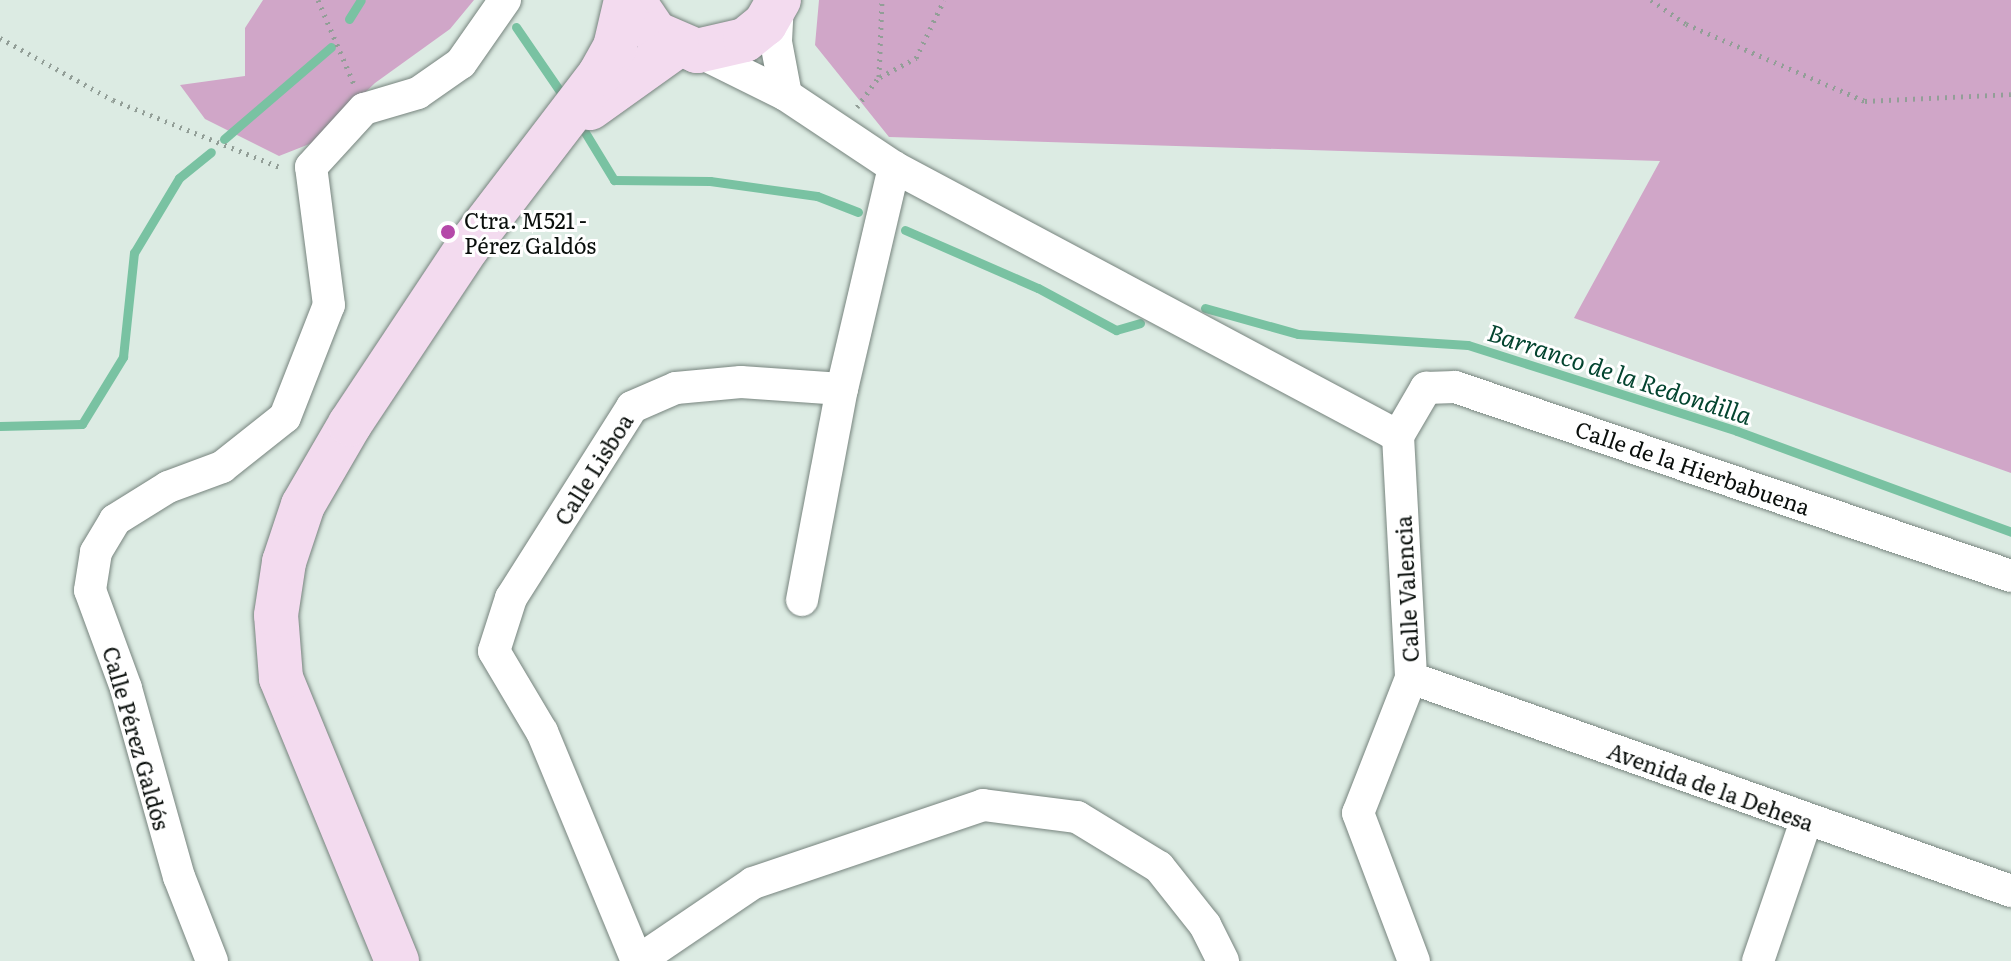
<!DOCTYPE html>
<meta charset="utf-8">
<style>
body{margin:0}
#map{position:relative;width:2011px;height:961px;overflow:hidden;background:#dcebe3;font-family:Literata,serif}
div>[style]{position:absolute}
.green>*{inset:0;background:#d0a6c8}
.stream>*{height:9px;margin:-4.5px;padding:0 4.5px;transform-origin:4.5px;border-radius:4.5px;background:#79c2a2}
.path>*{height:5px;margin-top:-2.5px;transform-origin:0;background:repeating-linear-gradient(90deg,#929e97 0 2px,transparent 0 8px)}
.roads{filter:drop-shadow(0 0 2px #77847e) drop-shadow(0 0 2px #77847e)}
.street>*{height:32px;margin:-16px;padding:0 16px;transform-origin:16px;border-radius:16px;background:#fff}
.secondary>*{height:44px;margin:-22px;padding:0 22px;transform-origin:22px;border-radius:22px;background:#f3dbef}
.dots>*{width:22px;height:22px;translate:-50% -50%;box-sizing:border-box;border:4px solid #fff;border-radius:50%}
span{translate:-50% -50%;white-space:nowrap;text-align:center;line-height:1.15;-webkit-text-stroke:6px #fff;paint-order:stroke}
.poi-label{font-size:22px;color:#0a0f0c}
.left{translate:0 -50%;text-align:left}
.street-label{font-size:22px;color:#0a0f0c}
.water-label{font-size:24px;color:#03442f;font-style:italic}
</style>
<div id="map">
<div class="green">
<div style="clip-path:polygon(263px 0,474px 0,450px 29px,375px 83px,312px 143px,279px 156px,205px 119px,180px 85px,245px 76px,245px 28px)"></div>
<div style="clip-path:polygon(819px 0,2011px 0,2011px 473px,1574px 318px,1660px 161px,889px 137px,815px 45px)"></div>
</div>
<div class="stream">
<div style="left:349px;top:19px;width:22px;rotate:-58deg"></div>
<div style="left:516px;top:27px;width:85px;rotate:55.6deg"></div>
<div style="left:583px;top:129px;width:60px;rotate:58.7deg"></div>
<div style="left:614px;top:180px;width:96px;rotate:0.6deg"></div>
<div style="left:710px;top:181px;width:108px;rotate:8deg"></div>
<div style="left:817px;top:196px;width:44px;rotate:21.3deg"></div>
<div style="left:224px;top:139px;width:141px;rotate:-40.7deg"></div>
<div style="left:905px;top:230px;width:145px;rotate:23.6deg"></div>
<div style="left:1038px;top:288px;width:89px;rotate:28.3deg"></div>
<div style="left:1116px;top:330px;width:25px;rotate:-16deg"></div>
<div style="left:1205px;top:308px;width:97px;rotate:15.6deg"></div>
<div style="left:1298px;top:334px;width:170px;rotate:3.7deg"></div>
<div style="left:1468px;top:345px;width:282px;rotate:17.7deg"></div>
<div style="left:1737px;top:431px;width:292px;rotate:20.2deg"></div>
<div style="left:0;top:426px;width:82px;rotate:-1.4deg"></div>
<div style="left:82px;top:424px;width:79px;rotate:-58.5deg"></div>
<div style="left:123px;top:357px;width:105px;rotate:-84deg"></div>
<div style="left:134px;top:253px;width:87px;rotate:-59deg"></div>
<div style="left:179px;top:178px;width:41px;rotate:-39.1deg"></div>
</div>
<div class="path">
<div style="left:318px;top:0;width:91px;rotate:66.8deg"></div>
<div style="left:1651px;top:0;width:42px;rotate:34.4deg"></div>
<div style="left:1686px;top:24px;width:195px;rotate:23.3deg"></div>
<div style="left:1865px;top:101px;width:146px;rotate:-2.7deg"></div>
<div style="left:0;top:38px;width:129px;rotate:28.8deg"></div>
<div style="left:113px;top:100px;width:182px;rotate:21.9deg"></div>
<div style="left:880px;top:77px;width:41px;rotate:-27.8deg"></div>
<div style="left:916px;top:58px;width:64px;rotate:-64.2deg"></div>
<div style="left:857px;top:107px;width:37px;rotate:-54deg"></div>
<div style="left:879px;top:77px;width:77px;rotate:-87.8deg"></div>
</div>
<div class="roads">
<div class="street">
<div style="left:778px;top:3px;width:39px;rotate:93deg"></div>
<div style="left:776px;top:42px;width:54px;rotate:79.3deg"></div>
<div style="left:697px;top:51px;width:99px;rotate:26.3deg"></div>
<div style="left:786px;top:95px;width:130px;rotate:33.7deg"></div>
<div style="left:894px;top:167px;width:571px;rotate:28.09deg"></div>
<div style="left:1398px;top:436px;width:56px;rotate:-59.7deg"></div>
<div style="left:1426px;top:388px;width:29px;rotate:-2deg"></div>
<div style="left:1455px;top:387px;width:587px;rotate:18.77deg"></div>
<div style="left:1398px;top:436px;width:242px;rotate:86.9deg"></div>
<div style="left:1411px;top:678px;width:145px;rotate:111.4deg"></div>
<div style="left:1358px;top:813px;width:158px;rotate:69.3deg"></div>
<div style="left:802px;top:600px;width:215px;rotate:-79.3deg"></div>
<div style="left:1411px;top:678px;width:637px;rotate:19.54deg"></div>
<div style="left:212px;top:961px;width:90px;rotate:-111.4deg"></div>
<div style="left:179px;top:877px;width:196px;rotate:-105.7deg"></div>
<div style="left:126px;top:688px;width:104px;rotate:-110.2deg"></div>
<div style="left:90px;top:590px;width:38px;rotate:-81deg"></div>
<div style="left:96px;top:552px;width:37px;rotate:-59deg"></div>
<div style="left:115px;top:520px;width:62px;rotate:-31.9deg"></div>
<div style="left:168px;top:487px;width:58px;rotate:-20.3deg"></div>
<div style="left:222px;top:467px;width:80px;rotate:-38.4deg"></div>
<div style="left:285px;top:417px;width:120px;rotate:-68.6deg"></div>
<div style="left:329px;top:305px;width:139px;rotate:-97.4deg"></div>
<div style="left:311px;top:167px;width:79px;rotate:-47.6deg"></div>
<div style="left:364px;top:109px;width:56px;rotate:-16.5deg"></div>
<div style="left:418px;top:93px;width:52px;rotate:-34.9deg"></div>
<div style="left:461px;top:63px;width:77px;rotate:-55.1deg"></div>
<div style="left:637px;top:961px;width:248px;rotate:-112.5deg"></div>
<div style="left:542px;top:732px;width:94px;rotate:-120.7deg"></div>
<div style="left:494px;top:651px;width:56px;rotate:-72.2deg"></div>
<div style="left:511px;top:598px;width:226px;rotate:-57.6deg"></div>
<div style="left:632px;top:407px;width:48px;rotate:-23.4deg"></div>
<div style="left:676px;top:388px;width:65px;rotate:-5.3deg"></div>
<div style="left:741px;top:382px;width:101px;rotate:4deg"></div>
<div style="left:842px;top:389px;width:228px;rotate:-76.8deg"></div>
<div style="left:638px;top:961px;width:139px;rotate:-34.1deg"></div>
<div style="left:753px;top:883px;width:243px;rotate:-18.7deg"></div>
<div style="left:983px;top:805px;width:95px;rotate:7.3deg"></div>
<div style="left:1077px;top:817px;width:96px;rotate:31.4deg"></div>
<div style="left:1159px;top:867px;width:74px;rotate:51.6deg"></div>
<div style="left:1205px;top:925px;width:40px;rotate:63.4deg"></div>
<div style="left:1758px;top:961px;width:148px;rotate:-71.1deg"></div>
</div>
<div class="secondary">
<div style="left:633px;top:0;width:40px;rotate:56deg"></div>
<div style="left:655px;top:33px;width:46px;rotate:23.2deg"></div>
<div style="left:697px;top:51px;width:49px;rotate:-12.9deg"></div>
<div style="left:745px;top:40px;width:26px;rotate:-39deg"></div>
<div style="left:765px;top:24px;width:28px;rotate:-60deg"></div>
<div style="left:590px;top:108px;width:107px;rotate:-35.5deg"></div>
<div style="left:397px;top:961px;width:306px;rotate:-112.3deg"></div>
<div style="left:281px;top:678px;width:63px;rotate:-94.5deg"></div>
<div style="left:276px;top:615px;width:54px;rotate:-81.4deg"></div>
<div style="left:284px;top:562px;width:60px;rotate:-71.6deg"></div>
<div style="left:303px;top:505px;width:94px;rotate:-59.9deg"></div>
<div style="left:350px;top:424px;width:211px;rotate:-56.4deg"></div>
<div style="left:467px;top:248px;width:219px;rotate:-52.6deg"></div>
<div style="left:600px;top:74px;width:31px;rotate:-61deg"></div>
<div style="left:615px;top:47px;width:48px;rotate:-76.8deg"></div>
</div>
</div>
<div class="dots">
<div style="left:448px;top:232px;background:#b549a9"></div>
</div>
<div class="poi-label">
<span class="left" style="left:464px;top:232px">Ctra. M521 -<br>Pérez Galdós</span>
</div>
<div class="street-label">
<span style="left:1693px;top:467px;rotate:19deg">Calle de la Hierbabuena</span>
<span style="left:593px;top:469px;rotate:-58deg">Calle Lisboa</span>
<span style="left:1406px;top:589px;rotate:-93deg">Calle Valencia</span>
<span style="left:137px;top:738px;rotate:74deg">Calle Pérez Galdós</span>
<span style="left:1711px;top:786px;rotate:20deg">Avenida de la Dehesa</span>
</div>
<div class="water-label">
<span style="left:1620px;top:373px;rotate:18deg">Barranco de la Redondilla</span>
</div>
</div>
